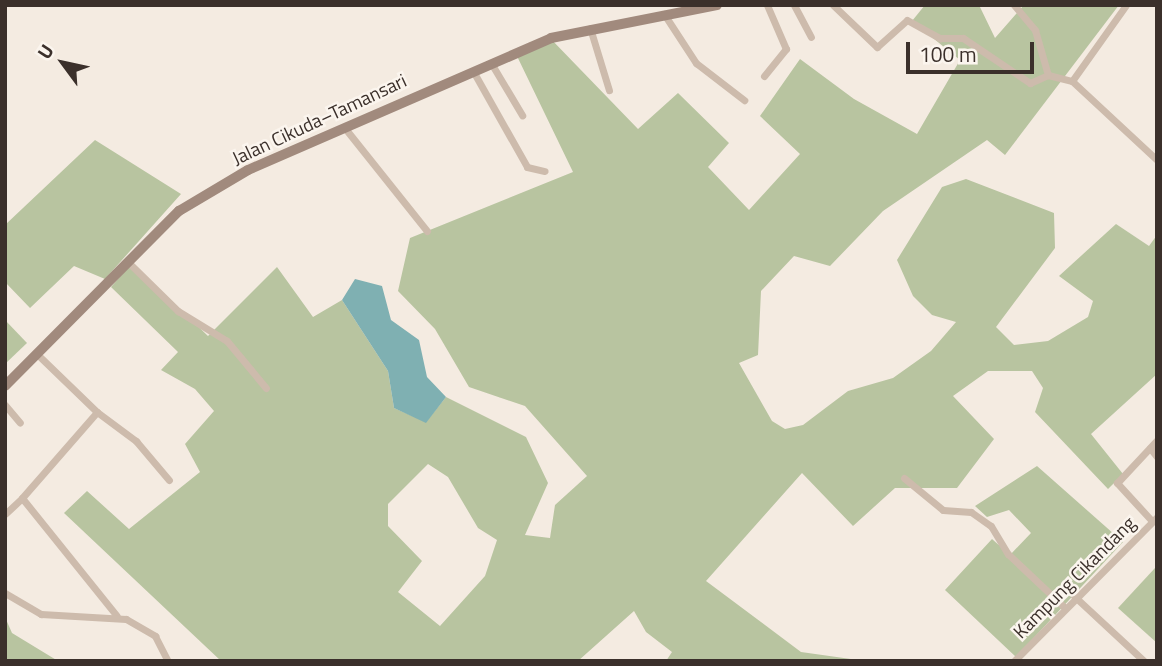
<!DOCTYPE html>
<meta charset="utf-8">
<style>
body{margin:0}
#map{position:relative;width:1162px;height:666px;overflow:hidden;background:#f4ebe1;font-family:"Titillium Web",sans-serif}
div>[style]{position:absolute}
.green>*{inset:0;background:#b8c4a0}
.water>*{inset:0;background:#7fb0b2}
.street>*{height:7px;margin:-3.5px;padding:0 3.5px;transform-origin:3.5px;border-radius:3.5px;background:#cdbbac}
.secondary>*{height:10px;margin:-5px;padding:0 5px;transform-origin:5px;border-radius:5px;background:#a18a7d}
span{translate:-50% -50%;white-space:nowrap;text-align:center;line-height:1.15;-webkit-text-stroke:5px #fbf5ee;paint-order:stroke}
.street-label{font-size:19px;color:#3b302b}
.frame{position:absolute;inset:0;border:7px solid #3b302b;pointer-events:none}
.north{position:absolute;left:28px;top:28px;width:70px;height:70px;-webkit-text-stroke:5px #fbf5ee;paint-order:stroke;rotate:303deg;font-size:19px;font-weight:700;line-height:28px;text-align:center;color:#3b302b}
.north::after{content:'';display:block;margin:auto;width:24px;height:32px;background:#3b302b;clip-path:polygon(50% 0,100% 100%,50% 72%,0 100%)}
.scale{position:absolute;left:906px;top:42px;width:128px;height:32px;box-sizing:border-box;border:4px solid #3b302b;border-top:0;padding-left:9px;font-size:21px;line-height:24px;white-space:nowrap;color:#3b302b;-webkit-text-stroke:5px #fbf5ee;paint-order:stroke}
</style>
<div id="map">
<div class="green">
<div style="clip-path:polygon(evenodd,925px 5px,979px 5px,995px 38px,1024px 5px,1119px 5px,1005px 155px,987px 140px,883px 211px,830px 266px,794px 256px,761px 291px,758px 355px,739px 363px,772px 421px,785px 429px,803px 425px,848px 391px,893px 378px,931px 351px,956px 322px,932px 315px,913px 296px,897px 260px,942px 187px,966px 179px,1054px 213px,1055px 248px,996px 327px,1014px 345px,1048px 341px,1088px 317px,1093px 301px,1059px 276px,1116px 224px,1149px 246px,1157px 235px,1157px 374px,1091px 434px,1123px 474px,1108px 489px,1035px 412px,1043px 388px,1032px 371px,988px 371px,953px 396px,994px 439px,957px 488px,895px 488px,853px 526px,802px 473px,706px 581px,801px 652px,865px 661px,666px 661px,672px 652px,646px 632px,634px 611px,578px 661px,221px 661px,64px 513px,87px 491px,129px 529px,200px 472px,185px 444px,214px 411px,195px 389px,161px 370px,178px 352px,111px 287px,132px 263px,208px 336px,277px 267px,313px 317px,342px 300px,388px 371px,394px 408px,426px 422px,446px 397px,526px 437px,548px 483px,525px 535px,550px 538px,555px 505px,587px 476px,525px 406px,469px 387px,435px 329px,398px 291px,410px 238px,573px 172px,515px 52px,549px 37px,638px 129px,678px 93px,729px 143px,708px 167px,749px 210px,800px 154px,760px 116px,800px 59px,854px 99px,917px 134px,960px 60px,912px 21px,925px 5px,428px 464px,448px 477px,478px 528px,497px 540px,485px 576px,440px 626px,398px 592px,422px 561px,388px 526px,388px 504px,428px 464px)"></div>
<div style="clip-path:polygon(95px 140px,181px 194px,105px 279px,74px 266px,30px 308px,5px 282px,5px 225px)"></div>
<div style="clip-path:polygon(5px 320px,27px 343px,5px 364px)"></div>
<div style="clip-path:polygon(1037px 466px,1123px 542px,1016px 657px,945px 590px,992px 539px,1010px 555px,1031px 533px,1009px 510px,987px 517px,975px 506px)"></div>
<div style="clip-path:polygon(1155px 568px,1157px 568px,1157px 643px,1118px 608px)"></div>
<div style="clip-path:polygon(5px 617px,12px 633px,58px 661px,5px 661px)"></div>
</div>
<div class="water">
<div style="clip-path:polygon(355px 279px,382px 286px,391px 320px,419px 340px,427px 377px,446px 397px,426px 423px,394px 408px,388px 371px,342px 300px)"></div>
</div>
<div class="street">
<div style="left:794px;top:5px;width:36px;rotate:62deg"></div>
<div style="left:833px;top:5px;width:61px;rotate:43.7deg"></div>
<div style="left:877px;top:47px;width:40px;rotate:-42deg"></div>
<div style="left:907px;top:20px;width:38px;rotate:29deg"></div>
<div style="left:940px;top:38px;width:23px"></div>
<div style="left:963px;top:38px;width:81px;rotate:33.9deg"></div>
<div style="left:1030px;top:83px;width:20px;rotate:-24deg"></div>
<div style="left:1048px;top:75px;width:25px;rotate:14deg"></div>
<div style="left:1072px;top:81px;width:116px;rotate:42.9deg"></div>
<div style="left:1014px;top:5px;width:33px;rotate:50deg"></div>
<div style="left:1035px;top:30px;width:47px;rotate:73.9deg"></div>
<div style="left:664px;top:14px;width:59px;rotate:56.9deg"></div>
<div style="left:696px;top:63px;width:61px;rotate:37.6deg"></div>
<div style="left:590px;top:28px;width:65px;rotate:73deg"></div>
<div style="left:491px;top:63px;width:61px;rotate:59.2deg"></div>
<div style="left:473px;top:71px;width:110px;rotate:60.6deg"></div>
<div style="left:527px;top:167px;width:18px;rotate:13deg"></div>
<div style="left:764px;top:76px;width:35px;rotate:-51deg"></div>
<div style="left:786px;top:49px;width:48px;rotate:-113.4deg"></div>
<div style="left:1072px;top:81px;width:93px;rotate:-54.6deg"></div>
<div style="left:344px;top:127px;width:133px;rotate:51.4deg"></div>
<div style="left:131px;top:265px;width:66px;rotate:44.4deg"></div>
<div style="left:178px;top:311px;width:57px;rotate:31.5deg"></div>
<div style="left:227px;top:341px;width:61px;rotate:50.3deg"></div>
<div style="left:38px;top:355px;width:82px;rotate:44deg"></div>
<div style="left:97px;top:412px;width:114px;rotate:131.1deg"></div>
<div style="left:22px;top:498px;width:151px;rotate:51.2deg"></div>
<div style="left:5px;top:405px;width:23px;rotate:50deg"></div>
<div style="left:97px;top:412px;width:49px;rotate:36.6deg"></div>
<div style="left:136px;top:441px;width:51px;rotate:49.8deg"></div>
<div style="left:1150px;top:448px;width:11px;rotate:52deg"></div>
<div style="left:904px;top:478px;width:50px;rotate:39.4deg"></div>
<div style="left:943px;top:510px;width:28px;rotate:4deg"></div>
<div style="left:971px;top:512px;width:24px;rotate:35deg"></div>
<div style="left:991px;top:526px;width:33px;rotate:59deg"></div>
<div style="left:1008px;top:554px;width:77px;rotate:43.4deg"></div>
<div style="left:5px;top:514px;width:23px;rotate:-43deg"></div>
<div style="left:1152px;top:521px;width:52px;rotate:-132.6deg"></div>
<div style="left:1117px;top:483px;width:59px;rotate:-47.1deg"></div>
<div style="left:5px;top:593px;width:42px;rotate:30.3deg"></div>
<div style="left:41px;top:614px;width:85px;rotate:3.4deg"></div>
<div style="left:126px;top:619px;width:34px;rotate:30deg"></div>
<div style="left:155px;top:636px;width:28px;rotate:63deg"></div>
<div style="left:1074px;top:596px;width:96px;rotate:42.9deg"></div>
<div style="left:1014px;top:661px;width:203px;rotate:-45.2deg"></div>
</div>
<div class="secondary">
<div style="left:5px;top:386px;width:247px;rotate:-45.2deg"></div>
<div style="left:179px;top:211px;width:80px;rotate:-30.7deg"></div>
<div style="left:248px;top:170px;width:331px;rotate:-23.5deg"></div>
<div style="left:551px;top:38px;width:169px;rotate:-11.2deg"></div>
</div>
<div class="street-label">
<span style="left:319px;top:119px;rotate:-25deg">Jalan Cikuda–Tamansari</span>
<span style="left:1074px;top:577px;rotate:-45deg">Kampung Cikandang</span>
</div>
<div class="frame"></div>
<div class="north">U</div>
<div class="scale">100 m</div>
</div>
